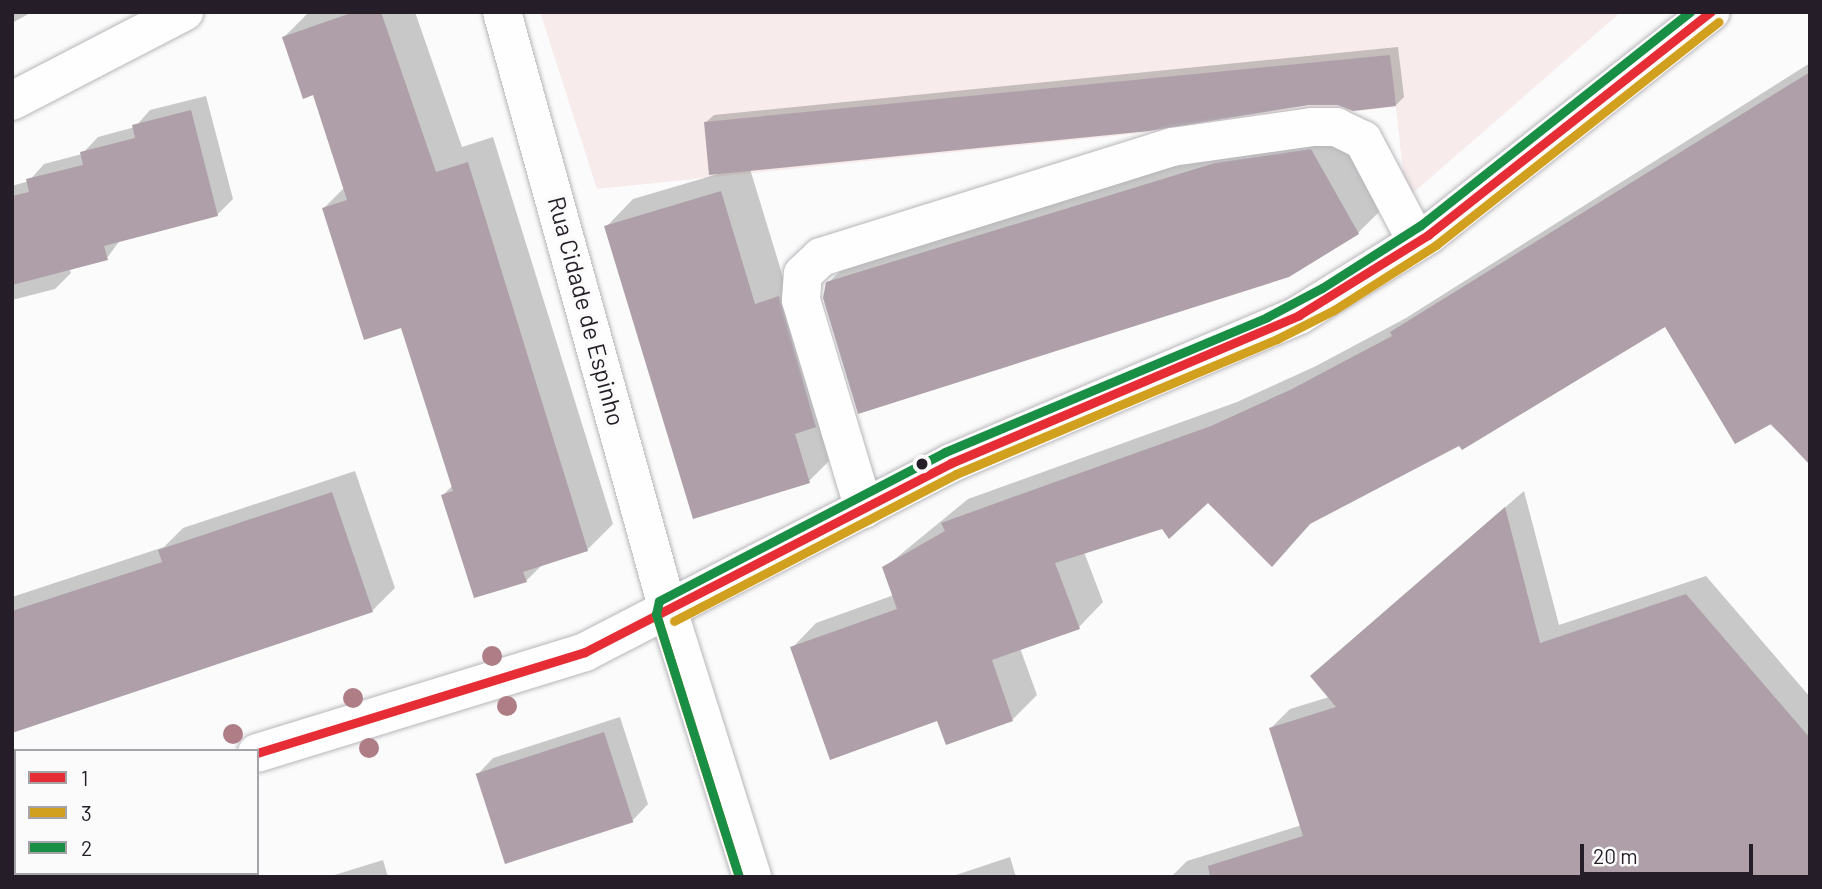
<!DOCTYPE html>
<style>
body{margin:0}
#map{position:relative;width:1822px;height:889px;overflow:hidden;background:#fbfbfb;font-family:Barlow,sans-serif}
div>[style]{position:absolute}
.green>*{inset:0;background:#f7ebeb}
.shadow>*{inset:0;background:#0003;transform-origin:0 0}
.building>*{inset:0;background:#ae9fa8;transform-origin:0 0}
.roads{filter:drop-shadow(0 0 2px #b8b5ba) drop-shadow(0 0 2px #b8b5ba)}
.minor>*{height:38px;margin:-19px;padding:0 19px;transform-origin:19px;border-radius:19px;background:#fefefe}
.bus-1>*{height:9px;margin:-4.5px;padding:0 4.5px;transform-origin:4.5px;border-radius:4.5px;background:#e62c34}
.bus-2>*{height:9px;margin:-4.5px;padding:0 4.5px;transform-origin:4.5px;border-radius:4.5px;background:#d2a01f}
.bus-3>*{height:9px;margin:-4.5px;padding:0 4.5px;transform-origin:4.5px;border-radius:4.5px;background:#198e45}
.trees>*{width:20px;height:20px;margin:-10px;border-radius:50%;background:#af7d86}
.dots>*{width:19px;height:19px;translate:-50% -50%;box-sizing:border-box;border:4px solid #fbfbfb;border-radius:50%}
span{translate:-50% -50%;white-space:nowrap;text-align:center;line-height:1.15;-webkit-text-stroke:7px #fbfbfb;paint-order:stroke}
.street-label{font-size:24px;color:#251e29}
.frame{position:absolute;inset:0;border:14px solid #251e29;pointer-events:none}
.legend{position:absolute;left:14px;top:749px;width:245px;height:126px;box-sizing:border-box;background:#fbfbfb;border:2px solid #a5a3a7;margin:0;padding:9px 12px;list-style:none;font-size:21px;color:#251e29}
.legend li{display:flex;align-items:center;gap:14px;height:35px}
.legend b{width:35px;border:2px solid #a5a3a7}
.scale{position:absolute;left:1580px;top:844px;width:173px;height:32px;box-sizing:border-box;border:4px solid #251e29;border-top:0;padding-left:9px;font-size:21px;line-height:24px;white-space:nowrap;color:#251e29;-webkit-text-stroke:5px #fbfbfb;paint-order:stroke}
</style>
<div id="map">
<div class="green">
<div style="clip-path:polygon(540px 12px,1621px 12px,1406px 199px,1396px 107px,597px 189px)"></div>
</div>
<div class="shadow">
<div style="clip-path:polygon(12px 12px,32px 12px,12px 23px)"></div>
<div style="clip-path:polygon(309px 12px,415px 12px,462px 147px,493px 137px,613px 524px,587px 550px,543px 564px,526px 581px,443px 495px,453px 485px,403px 326px,324px 208px,345px 187px,315px 93px,284px 37px)"></div>
<div style="clip-path:polygon(1398px 47px,1404px 97px,1396px 105px,1309px 104px,750px 169px,783px 277px,807px 270px,837px 453px,809px 481px,606px 227px,633px 199px,718px 174px,705px 123px,714px 115px)"></div>
<div style="clip-path:polygon(1810px 63px,1810px 462px,1665px 325px,1460px 443px,1314px 520px,1272px 564px,1208px 501px,1163px 527px,1084px 552px,1103px 602px,1079px 627px,1020px 648px,1037px 695px,1012px 720px,939px 719px,792px 648px,816px 623px,894px 595px,884px 568px,968px 499px,1237px 402px,1316px 366px,1406px 318px)"></div>
<div style="clip-path:polygon(206px 96px,233px 199px,217px 215px,121px 239px,107px 258px,69px 268px,71px 273px,55px 289px,12px 300px,12px 186px,29px 181px,44px 164px,82px 154px,98px 137px,135px 127px,150px 110px)"></div>
<div style="clip-path:polygon(1339px 122px,1386px 205px,1358px 233px,826px 285px,854px 257px,1244px 136px)"></div>
<div style="clip-path:polygon(355px 471px,395px 588px,372px 611px,12px 731px,12px 597px,164px 547px,183px 528px)"></div>
<div style="clip-path:polygon(1524px 491px,1559px 625px,1706px 576px,1810px 697px,1810px 877px,1171px 877px,1187px 861px,1302px 825px,1271px 728px,1290px 709px,1329px 697px,1331px 658px)"></div>
<div style="clip-path:polygon(620px 717px,648px 804px,633px 820px,506px 861px,478px 774px,493px 758px)"></div>
<div style="clip-path:polygon(1010px 857px,1016px 877px,950px 877px)"></div>
<div style="clip-path:polygon(383px 860px,388px 877px,328px 877px)"></div>
<div style="left:161px;top:873px;width:54px;height:6px"></div>
</div>
<div class="building">
<div style="clip-path:polygon(354px 12px,381px 12px,436px 172px,468px 162px,588px 551px,523px 572px,527px 582px,474px 598px,441px 495px,453px 491px,401px 328px,364px 340px,322px 208px,347px 200px,313px 95px,303px 99px,282px 37px)"></div>
<div style="clip-path:polygon(1390px 55px,1396px 106px,1353px 111px,1337px 105px,1309px 105px,1149px 131px,709px 175px,704px 122px)"></div>
<div style="clip-path:polygon(1810px 72px,1810px 465px,1771px 424px,1735px 444px,1665px 327px,1462px 450px,1459px 446px,1310px 524px,1272px 567px,1208px 503px,1169px 539px,1162px 529px,1055px 563px,1080px 629px,992px 660px,1013px 721px,946px 745px,937px 721px,830px 760px,790px 647px,897px 609px,882px 567px,945px 531px,941px 523px,1211px 426px,1290px 390px,1392px 336px,1390px 332px)"></div>
<div style="clip-path:polygon(191px 110px,218px 216px,104px 246px,108px 260px,12px 285px,12px 196px,29px 192px,26px 179px,83px 165px,80px 152px,135px 138px,132px 125px)"></div>
<div style="clip-path:polygon(1311px 149px,1359px 234px,1289px 277px,858px 414px,823px 298px,826px 282px,1215px 163px)"></div>
<div style="clip-path:polygon(721px 191px,755px 304px,779px 296px,816px 427px,795px 434px,810px 483px,693px 519px,604px 226px)"></div>
<div style="clip-path:polygon(332px 492px,373px 612px,12px 733px,12px 611px,162px 562px,158px 550px)"></div>
<div style="clip-path:polygon(1505px 507px,1540px 643px,1686px 594px,1810px 738px,1810px 877px,1210px 877px,1208px 866px,1303px 836px,1269px 728px,1336px 707px,1310px 676px)"></div>
<div style="left:604px;top:732px;width:95px;height:135px;rotate:72deg"></div>
</div>
<div class="roads">
<div class="minor">
<div style="left:502px;top:12px;width:621px;rotate:74.49deg"></div>
<div style="left:668px;top:610px;width:280px;rotate:72.5deg"></div>
<div style="left:12px;top:101px;width:194px;rotate:-27.4deg"></div>
<div style="left:864px;top:509px;width:218px;rotate:-106.8deg"></div>
<div style="left:801px;top:300px;width:26px;rotate:-86deg"></div>
<div style="left:803px;top:274px;width:25px;rotate:-43deg"></div>
<div style="left:821px;top:257px;width:368px;rotate:-17.4deg"></div>
<div style="left:1172px;top:147px;width:141px;rotate:-8.1deg"></div>
<div style="left:1312px;top:127px;width:24px"></div>
<div style="left:1336px;top:127px;width:30px;rotate:26deg"></div>
<div style="left:1363px;top:140px;width:115px;rotate:62.1deg"></div>
<div style="left:257px;top:753px;width:343px;rotate:-17.1deg"></div>
<div style="left:585px;top:652px;width:412px;rotate:-27.3deg"></div>
<div style="left:951px;top:463px;width:378px;rotate:-23deg"></div>
<div style="left:1299px;top:315px;width:152px;rotate:-31.8deg"></div>
<div style="left:1428px;top:235px;width:360px;rotate:-38.3deg"></div>
<div style="left:12px;top:827px;width:4px;rotate:-14deg"></div>
</div>
</div>
<div class="bus-1">
<div style="left:257px;top:753px;width:343px;rotate:-17.1deg"></div>
<div style="left:585px;top:652px;width:412px;rotate:-27.3deg"></div>
<div style="left:951px;top:463px;width:378px;rotate:-23deg"></div>
<div style="left:1299px;top:315px;width:152px;rotate:-31.8deg"></div>
<div style="left:1428px;top:235px;width:360px;rotate:-38.3deg"></div>
</div>
<div class="bus-2">
<div style="left:656px;top:614px;width:276px;rotate:72.5deg"></div>
<div style="left:674px;top:621px;width:318px;rotate:-27.5deg"></div>
<div style="left:956px;top:474px;width:348px;rotate:-22.8deg"></div>
<div style="left:1277px;top:339px;width:64px;rotate:-27deg"></div>
<div style="left:1334px;top:310px;width:121px;rotate:-32.5deg"></div>
<div style="left:1436px;top:245px;width:360px;rotate:-38.3deg"></div>
</div>
<div class="bus-3">
<div style="left:739px;top:877px;width:276px;rotate:-107.5deg"></div>
<div style="left:656px;top:614px;width:13px;rotate:-77deg"></div>
<div style="left:659px;top:601px;width:322px;rotate:-27.5deg"></div>
<div style="left:945px;top:452px;width:349px;rotate:-22.7deg"></div>
<div style="left:1267px;top:317px;width:62px;rotate:-27.8deg"></div>
<div style="left:1322px;top:288px;width:117px;rotate:-32.5deg"></div>
<div style="left:1421px;top:225px;width:343px;rotate:-38.4deg"></div>
</div>
<div class="trees">
<div style="left:492px;top:656px"></div>
<div style="left:353px;top:698px"></div>
<div style="left:507px;top:706px"></div>
<div style="left:233px;top:734px"></div>
<div style="left:369px;top:748px"></div>
</div>
<div class="dots">
<div style="left:922px;top:464px;background:#251e29"></div>
</div>
<div class="street-label">
<span style="left:587px;top:311px;rotate:75deg">Rua Cidade de Espinho</span>
</div>
<div class="frame"></div>
<ul class="legend">
<li><b style="height:9px;background:#e62c34"></b>1</li>
<li><b style="height:9px;background:#d2a01f"></b>3</li>
<li><b style="height:9px;background:#198e45"></b>2</li>
</ul>
<div class="scale">20 m</div>
</div>
